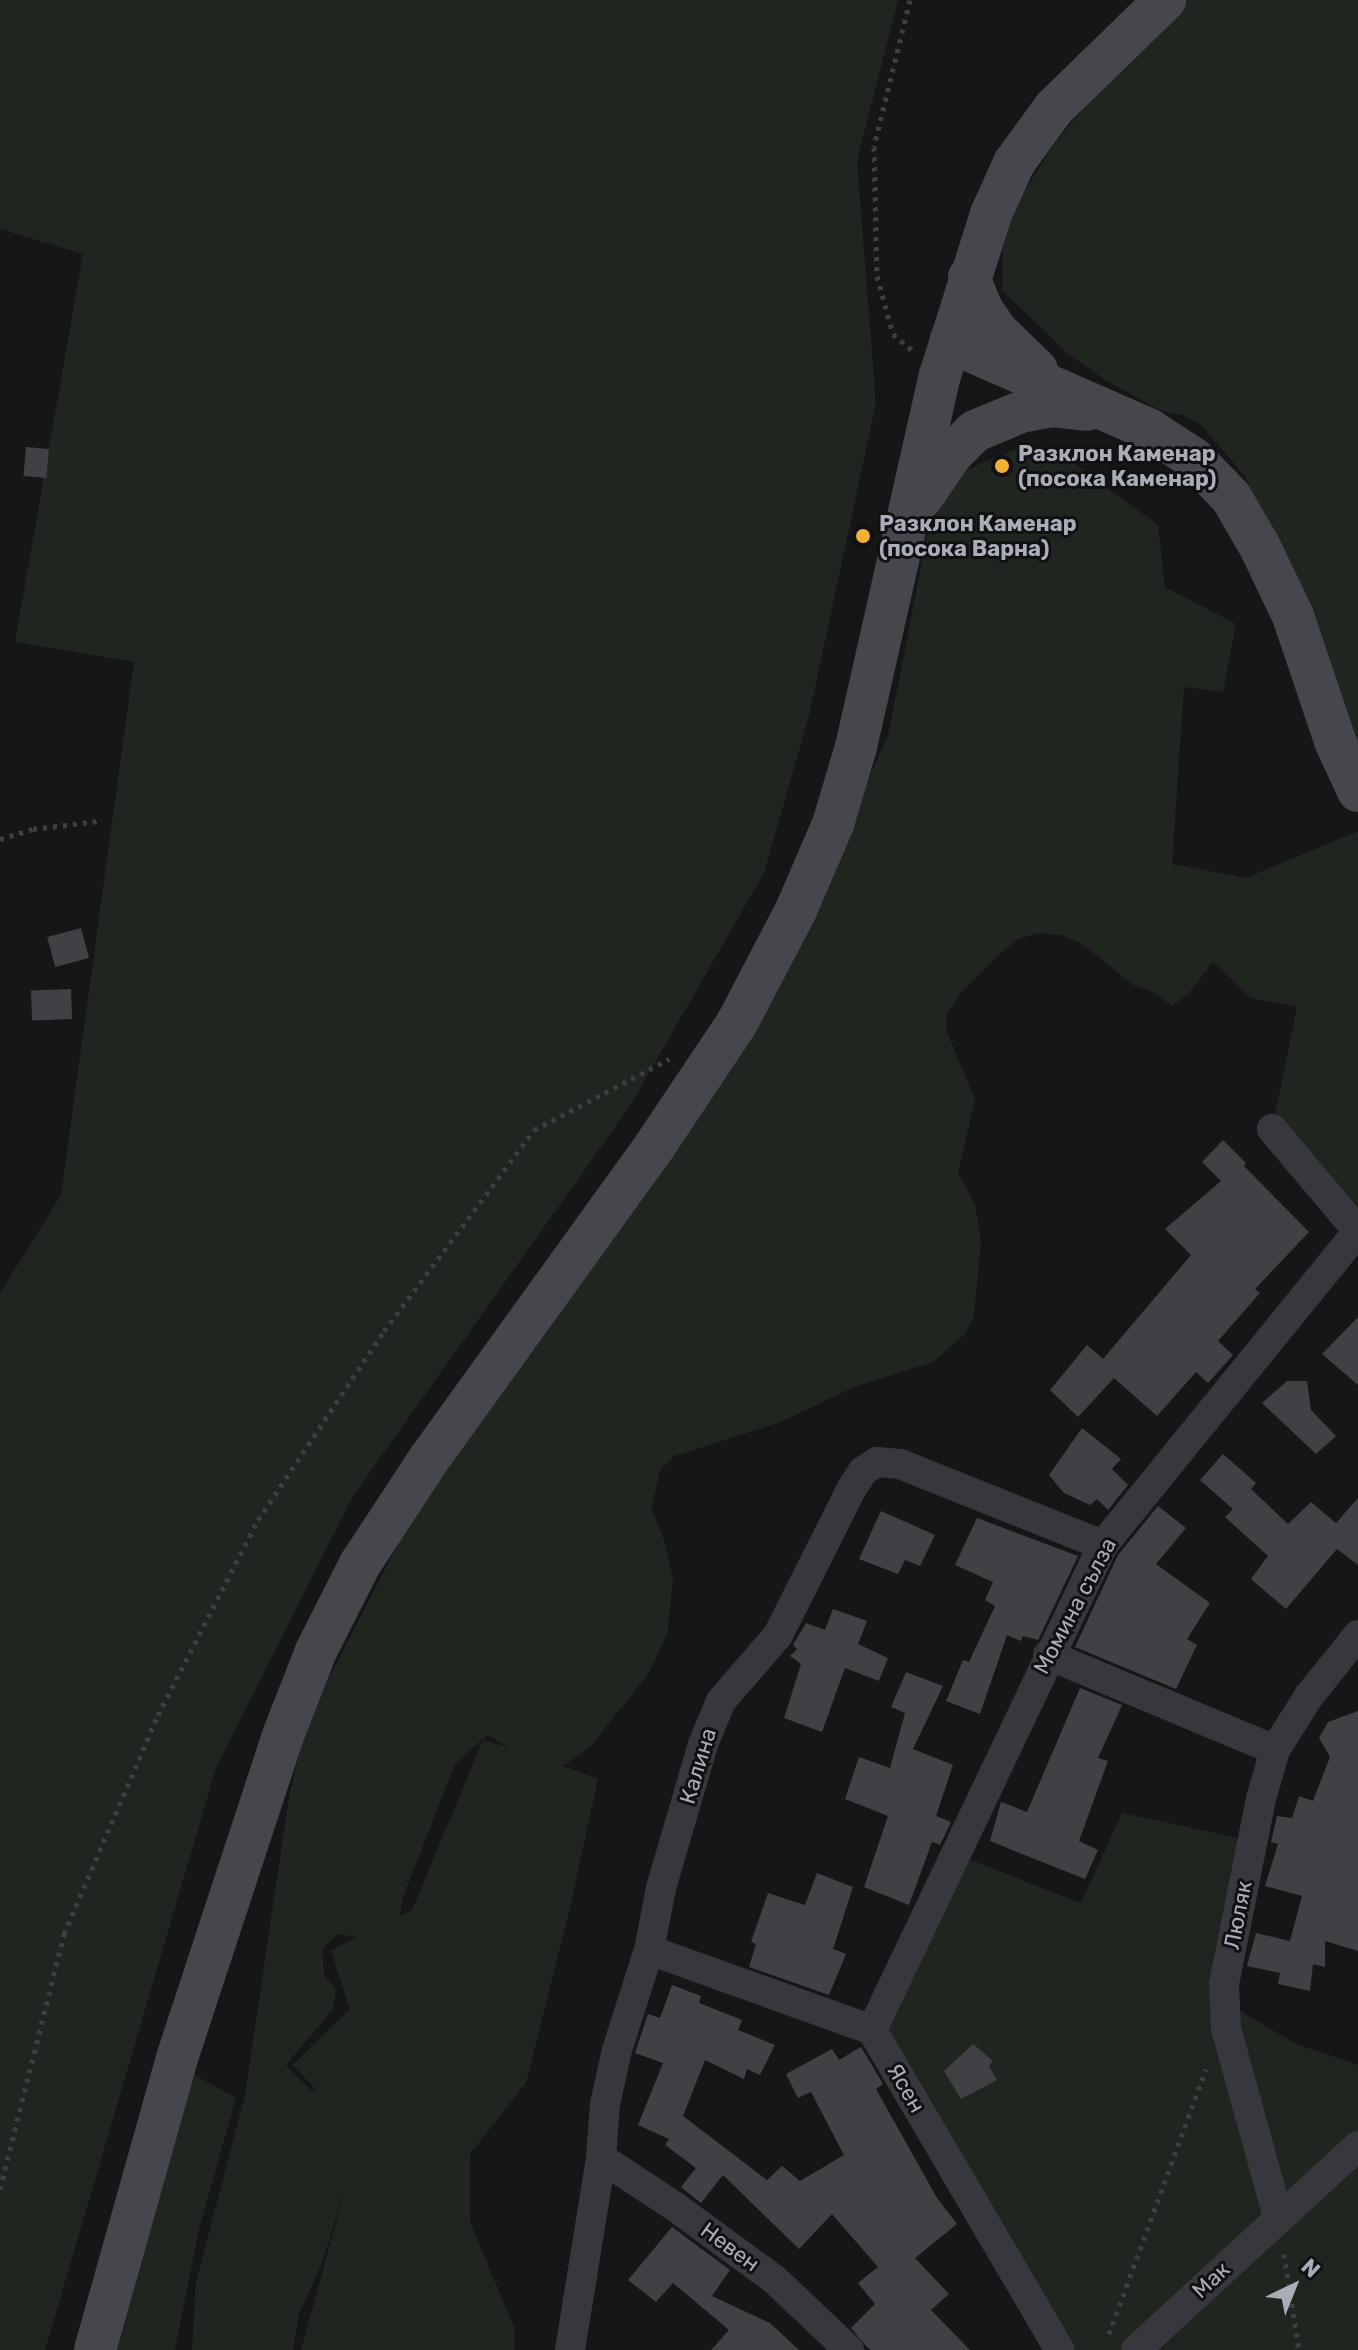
<!DOCTYPE html>
<meta charset="utf-8">
<style>
body{margin:0}
#map{position:relative;width:1358px;height:2350px;overflow:hidden;background:#161618;font-family:Rubik,sans-serif}
div>[style]{position:absolute}
.green>*{inset:0;background:#1e261f}
.building>*{inset:0;background:#404145;transform-origin:0 0}
.path>*{height:5px;margin-top:-2.5px;transform-origin:0;background:repeating-linear-gradient(90deg,#3d3f44 0 4px,transparent 0 10px)}
.street>*{height:30px;margin:-15px;padding:0 15px;transform-origin:15px;border-radius:15px;background:#37383d}
.secondary>*{height:42px;margin:-21px;padding:0 21px;transform-origin:21px;border-radius:21px;background:#45474d}
.dots>*{width:22px;height:22px;translate:-50% -50%;box-sizing:border-box;border:4px solid #111113;border-radius:50%}
span{translate:-50% -50%;white-space:nowrap;text-align:center;line-height:1.15;-webkit-text-stroke:6px #111113;paint-order:stroke}
.poi-label{font-size:22px;color:#a8adb8;font-weight:700}
.left{translate:0 -50%;text-align:left}
.street-label{font-size:22px;color:#a8adb8}
.north{position:absolute;left:1254px;top:2246px;width:80px;height:80px;-webkit-text-stroke:6px #111113;paint-order:stroke;rotate:43deg;font-size:22px;font-weight:700;line-height:32px;text-align:center;color:#a8adb8}
.north::after{content:'';display:block;margin:auto;width:28px;height:36px;background:#a8adb8;clip-path:polygon(50% 0,100% 100%,50% 72%,0 100%)}
</style>
<div id="map">
<div class="green">
<div style="clip-path:polygon(0 0,898px 0,857px 161px,876px 403px,809px 716px,764px 873px,630px 1106px,353px 1496px,216px 1768px,45px 2350px,0 2350px,0 1293px,61px 1195px,134px 662px,15px 642px,83px 254px,0 229px)"></div>
<div style="clip-path:polygon(1181px 0,1358px 0,1358px 765px,1293px 587px,1245px 476px,1201px 425px,1182px 415px,1161px 411px,1102px 378px,1066px 352px,1002px 290px,1003px 243px,1018px 201px,1053px 146px,1111px 75px)"></div>
<div style="clip-path:polygon(evenodd,1018px 448px,1069px 460px,1158px 525px,1165px 587px,1236px 624px,1223px 692px,1184px 687px,1172px 864px,1246px 878px,1358px 831px,1358px 1231px,1272px 1129px,1297px 1007px,1250px 998px,1213px 962px,1189px 993px,1172px 1006px,1154px 992px,1133px 985px,1081px 943px,1061px 935px,1040px 933px,1020px 938px,1005px 949px,961px 993px,946px 1015px,947px 1032px,975px 1100px,958px 1173px,975px 1204px,981px 1240px,974px 1317px,965px 1334px,933px 1362px,854px 1387px,781px 1422px,674px 1456px,660px 1471px,651px 1508px,664px 1540px,673px 1579px,667px 1634px,649px 1673px,590px 1747px,563px 1766px,598px 1779px,570px 1908px,526px 2083px,470px 2154px,470px 2222px,514px 2327px,514px 2350px,301px 2350px,345px 2190px,322px 2263px,299px 2314px,293px 2350px,192px 2350px,196px 2282px,245px 2095px,289px 1797px,307px 1720px,419px 1504px,747px 1040px,888px 736px,929px 526px,966px 470px,1018px 448px,487px 1735px,509px 1748px,483px 1740px,412px 1910px,400px 1916px,402px 1900px,455px 1764px,487px 1735px,1018px 448px,337px 1934px,356px 1937px,331px 1951px,350px 2009px,293px 2065px,315px 2089px,312px 2091px,286px 2065px,333px 2009px,336px 1990px,324px 1975px,323px 1949px,337px 1934px)"></div>
<div style="clip-path:polygon(1122px 1813px,1239px 1838px,1239px 2010px,1296px 2044px,1358px 2065px,1358px 2350px,1071px 2350px,883px 2032px,963px 1857px,1081px 1903px)"></div>
<div style="clip-path:polygon(182px 2068px,236px 2098px,200px 2225px,175px 2350px,106px 2350px)"></div>
</div>
<div class="building">
<div style="left:26px;top:447px;width:23px;height:29px;rotate:5deg"></div>
<div style="left:81px;top:928px;width:31px;height:35px;rotate:75deg"></div>
<div style="left:71px;top:989px;width:30px;height:40px;rotate:88deg"></div>
<div style="clip-path:polygon(1223px 1140px,1246px 1163px,1244px 1166px,1309px 1232px,1255px 1289px,1260px 1293px,1218px 1341px,1233px 1355px,1208px 1383px,1196px 1372px,1157px 1416px,1114px 1378px,1078px 1417px,1050px 1390px,1087px 1345px,1103px 1359px,1191px 1255px,1165px 1229px,1221px 1181px,1202px 1162px)"></div>
<div style="clip-path:polygon(1358px 1317px,1358px 1385px,1322px 1354px)"></div>
<div style="clip-path:polygon(1287px 1381px,1307px 1381px,1311px 1410px,1336px 1436px,1316px 1454px,1262px 1403px)"></div>
<div style="clip-path:polygon(1082px 1428px,1121px 1459px,1112px 1469px,1128px 1485px,1108px 1510px,1097px 1499px,1090px 1505px,1064px 1493px,1049px 1475px)"></div>
<div style="clip-path:polygon(1223px 1454px,1256px 1483px,1251px 1489px,1288px 1524px,1311px 1502px,1336px 1523px,1358px 1498px,1358px 1565px,1337px 1549px,1286px 1609px,1251px 1579px,1268px 1556px,1225px 1517px,1233px 1509px,1200px 1480px)"></div>
<div style="clip-path:polygon(1158px 1506px,1186px 1528px,1156px 1564px,1210px 1603px,1187px 1639px,1197px 1645px,1176px 1689px,1075px 1647px,1118px 1555px)"></div>
<div style="clip-path:polygon(881px 1511px,935px 1535px,920px 1566px,905px 1560px,898px 1574px,859px 1559px)"></div>
<div style="clip-path:polygon(977px 1518px,1078px 1556px,1038px 1640px,1023px 1636px,1021px 1641px,1007px 1635px,980px 1714px,946px 1701px,963px 1660px,969px 1662px,995px 1606px,985px 1600px,993px 1582px,955px 1565px)"></div>
<div style="clip-path:polygon(833px 1609px,867px 1621px,858px 1644px,888px 1658px,879px 1681px,845px 1668px,822px 1732px,784px 1718px,801px 1664px,790px 1656px,797px 1649px,793px 1645px,806px 1623px,825px 1630px)"></div>
<div style="clip-path:polygon(906px 1672px,943px 1686px,913px 1749px,953px 1765px,936px 1816px,951px 1822px,940px 1845px,932px 1842px,909px 1905px,864px 1887px,888px 1816px,845px 1799px,859px 1757px,890px 1768px,905px 1713px,891px 1707px)"></div>
<div style="clip-path:polygon(1080px 1688px,1122px 1705px,1098px 1758px,1108px 1761px,1079px 1841px,1098px 1850px,1085px 1879px,990px 1841px,1001px 1802px,1027px 1812px)"></div>
<div style="clip-path:polygon(1358px 1711px,1358px 1951px,1325px 1941px,1325px 1967px,1313px 1964px,1310px 1991px,1278px 1984px,1280px 1973px,1247px 1966px,1256px 1933px,1290px 1941px,1302px 1896px,1265px 1886px,1278px 1844px,1271px 1842px,1277px 1816px,1292px 1818px,1299px 1796px,1313px 1801px,1330px 1757px,1319px 1738px,1328px 1722px)"></div>
<div style="clip-path:polygon(817px 1873px,853px 1887px,833px 1949px,846px 1954px,829px 1995px,749px 1967px,756px 1944px,751px 1942px,768px 1893px,805px 1905px)"></div>
<div style="clip-path:polygon(672px 1985px,701px 1996px,699px 2003px,742px 2020px,738px 2030px,775px 2045px,760px 2075px,747px 2069px,744px 2079px,705px 2060px,683px 2116px,767px 2180px,782px 2166px,800px 2181px,844px 2155px,811px 2092px,798px 2098px,786px 2074px,832px 2049px,839px 2060px,861px 2047px,883px 2084px,876px 2089px,937px 2198px,957px 2224px,915px 2258px,949px 2294px,931px 2310px,970px 2350px,871px 2350px,866px 2346px,851px 2328px,875px 2304px,858px 2283px,878px 2267px,832px 2214px,799px 2249px,723px 2175px,701px 2203px,681px 2187px,696px 2168px,665px 2145px,669px 2139px,638px 2125px,663px 2063px,635px 2053px,648px 2014px,660px 2018px)"></div>
<div style="clip-path:polygon(973px 2044px,993px 2061px,989px 2066px,997px 2080px,961px 2099px,944px 2071px)"></div>
<div style="clip-path:polygon(672px 2227px,730px 2270px,712px 2296px,770px 2323px,799px 2350px,711px 2350px,729px 2330px,673px 2283px,656px 2302px,628px 2280px)"></div>
</div>
<div class="path">
<div style="left:910px;top:0;width:151px;rotate:103.8deg"></div>
<div style="left:874px;top:147px;width:129px;rotate:88.7deg"></div>
<div style="left:877px;top:276px;width:60px;rotate:74.6deg"></div>
<div style="left:893px;top:334px;width:26px;rotate:40deg"></div>
<div style="left:0;top:839px;width:34px;rotate:-17deg"></div>
<div style="left:33px;top:829px;width:66px;rotate:-6.9deg"></div>
<div style="left:0;top:2189px;width:263px;rotate:-75.9deg"></div>
<div style="left:64px;top:1934px;width:238px;rotate:-66.8deg"></div>
<div style="left:158px;top:1715px;width:219px;rotate:-62.9deg"></div>
<div style="left:258px;top:1520px;width:227px;rotate:-56.3deg"></div>
<div style="left:384px;top:1331px;width:251px;rotate:-53.3deg"></div>
<div style="left:534px;top:1130px;width:153px;rotate:-27.7deg"></div>
<div style="left:1284px;top:2254px;width:97px;rotate:81.1deg"></div>
<div style="left:1109px;top:2334px;width:282px;rotate:-69.9deg"></div>
</div>
<div class="street">
<div style="left:1272px;top:1129px;width:133px;rotate:49.9deg"></div>
<div style="left:1048px;top:1655px;width:246px;rotate:22.7deg"></div>
<div style="left:649px;top:1950px;width:237px;rotate:19.7deg"></div>
<div style="left:872px;top:2030px;width:371px;rotate:59.6deg"></div>
<div style="left:872px;top:2030px;width:537px;rotate:-64.53deg"></div>
<div style="left:1103px;top:1545px;width:405px;rotate:-50.9deg"></div>
<div style="left:601px;top:2158px;width:87px;rotate:33.3deg"></div>
<div style="left:674px;top:2206px;width:125px;rotate:36.2deg"></div>
<div style="left:775px;top:2280px;width:102px;rotate:43.4deg"></div>
<div style="left:1278px;top:2217px;width:196px;rotate:-105.4deg"></div>
<div style="left:1226px;top:2028px;width:44px;rotate:-92.6deg"></div>
<div style="left:1224px;top:1984px;width:189px;rotate:-78.7deg"></div>
<div style="left:1261px;top:1799px;width:51px;rotate:-74.1deg"></div>
<div style="left:1275px;top:1750px;width:64px;rotate:-57.8deg"></div>
<div style="left:1309px;top:1696px;width:78px;rotate:-51.2deg"></div>
<div style="left:570px;top:2350px;width:194px;rotate:-80.8deg"></div>
<div style="left:601px;top:2158px;width:54px;rotate:-85.8deg"></div>
<div style="left:605px;top:2104px;width:55px;rotate:-77.5deg"></div>
<div style="left:617px;top:2050px;width:105px;rotate:-72.3deg"></div>
<div style="left:649px;top:1950px;width:63px;rotate:-79deg"></div>
<div style="left:661px;top:1888px;width:150px;rotate:-73.7deg"></div>
<div style="left:703px;top:1744px;width:47px;rotate:-67.3deg"></div>
<div style="left:721px;top:1701px;width:87px;rotate:-49.2deg"></div>
<div style="left:778px;top:1635px;width:165px;rotate:-63.3deg"></div>
<div style="left:852px;top:1488px;width:20px;rotate:-57deg"></div>
<div style="left:863px;top:1471px;width:17px;rotate:-33deg"></div>
<div style="left:877px;top:1462px;width:23px;rotate:5deg"></div>
<div style="left:900px;top:1464px;width:219px;rotate:21.8deg"></div>
<div style="left:1136px;top:2350px;width:301px;rotate:-42.6deg"></div>
</div>
<div class="secondary">
<div style="left:969px;top:277px;width:35px;rotate:68deg"></div>
<div style="left:982px;top:309px;width:27px;rotate:56deg"></div>
<div style="left:997px;top:331px;width:56px;rotate:44.3deg"></div>
<div style="left:950px;top:342px;width:219px;rotate:23.7deg"></div>
<div style="left:1150px;top:430px;width:51px;rotate:33.1deg"></div>
<div style="left:1193px;top:458px;width:54px;rotate:45.7deg"></div>
<div style="left:1231px;top:497px;width:58px;rotate:59.9deg"></div>
<div style="left:1260px;top:547px;width:76px;rotate:64.4deg"></div>
<div style="left:1293px;top:616px;width:132px;rotate:71.4deg"></div>
<div style="left:1335px;top:741px;width:55px;rotate:65.3deg"></div>
<div style="left:922px;top:498px;width:52px;rotate:-56deg"></div>
<div style="left:951px;top:455px;width:34px;rotate:-45deg"></div>
<div style="left:975px;top:431px;width:50px;rotate:-22.4deg"></div>
<div style="left:1021px;top:412px;width:31px;rotate:-11deg"></div>
<div style="left:1051px;top:406px;width:36px;rotate:6deg"></div>
<div style="left:95px;top:2350px;width:303px;rotate:-74.3deg"></div>
<div style="left:177px;top:2058px;width:342px;rotate:-71.8deg"></div>
<div style="left:284px;top:1733px;width:88px;rotate:-68.7deg"></div>
<div style="left:316px;top:1651px;width:97px;rotate:-63.2deg"></div>
<div style="left:360px;top:1564px;width:126px;rotate:-56.7deg"></div>
<div style="left:429px;top:1459px;width:385px;rotate:-54.2deg"></div>
<div style="left:654px;top:1147px;width:149px;rotate:-56.2deg"></div>
<div style="left:737px;top:1023px;width:127px;rotate:-62.4deg"></div>
<div style="left:796px;top:910px;width:94px;rotate:-66.7deg"></div>
<div style="left:833px;top:824px;width:80px;rotate:-73.4deg"></div>
<div style="left:856px;top:747px;width:381px;rotate:-77.3deg"></div>
<div style="left:940px;top:375px;width:169px;rotate:-72.4deg"></div>
<div style="left:991px;top:214px;width:56px;rotate:-65.7deg"></div>
<div style="left:1014px;top:163px;width:68px;rotate:-54deg"></div>
<div style="left:1054px;top:108px;width:155px;rotate:-44.2deg"></div>
</div>
<div class="dots">
<div style="left:1002px;top:466px;background:#f2b134"></div>
<div style="left:863px;top:536px;background:#f2b134"></div>
</div>
<div class="poi-label">
<span class="left" style="left:1018px;top:466px">Разклон Каменар<br>(посока Каменар)</span>
<span class="left" style="left:879px;top:536px">Разклон Каменар<br>(посока Варна)</span>
</div>
<div class="street-label">
<span style="left:1075px;top:1606px;rotate:-62deg">Момина сълза</span>
<span style="left:698px;top:1766px;rotate:-73deg">Калина</span>
<span style="left:1238px;top:1915px;rotate:-79deg">Люляк</span>
<span style="left:906px;top:2088px;rotate:60deg">Ясен</span>
<span style="left:730px;top:2247px;rotate:36deg">Невен</span>
<span style="left:1211px;top:2280px;rotate:-43deg">Мак</span>
</div>
<div class="north">N</div>
</div>
